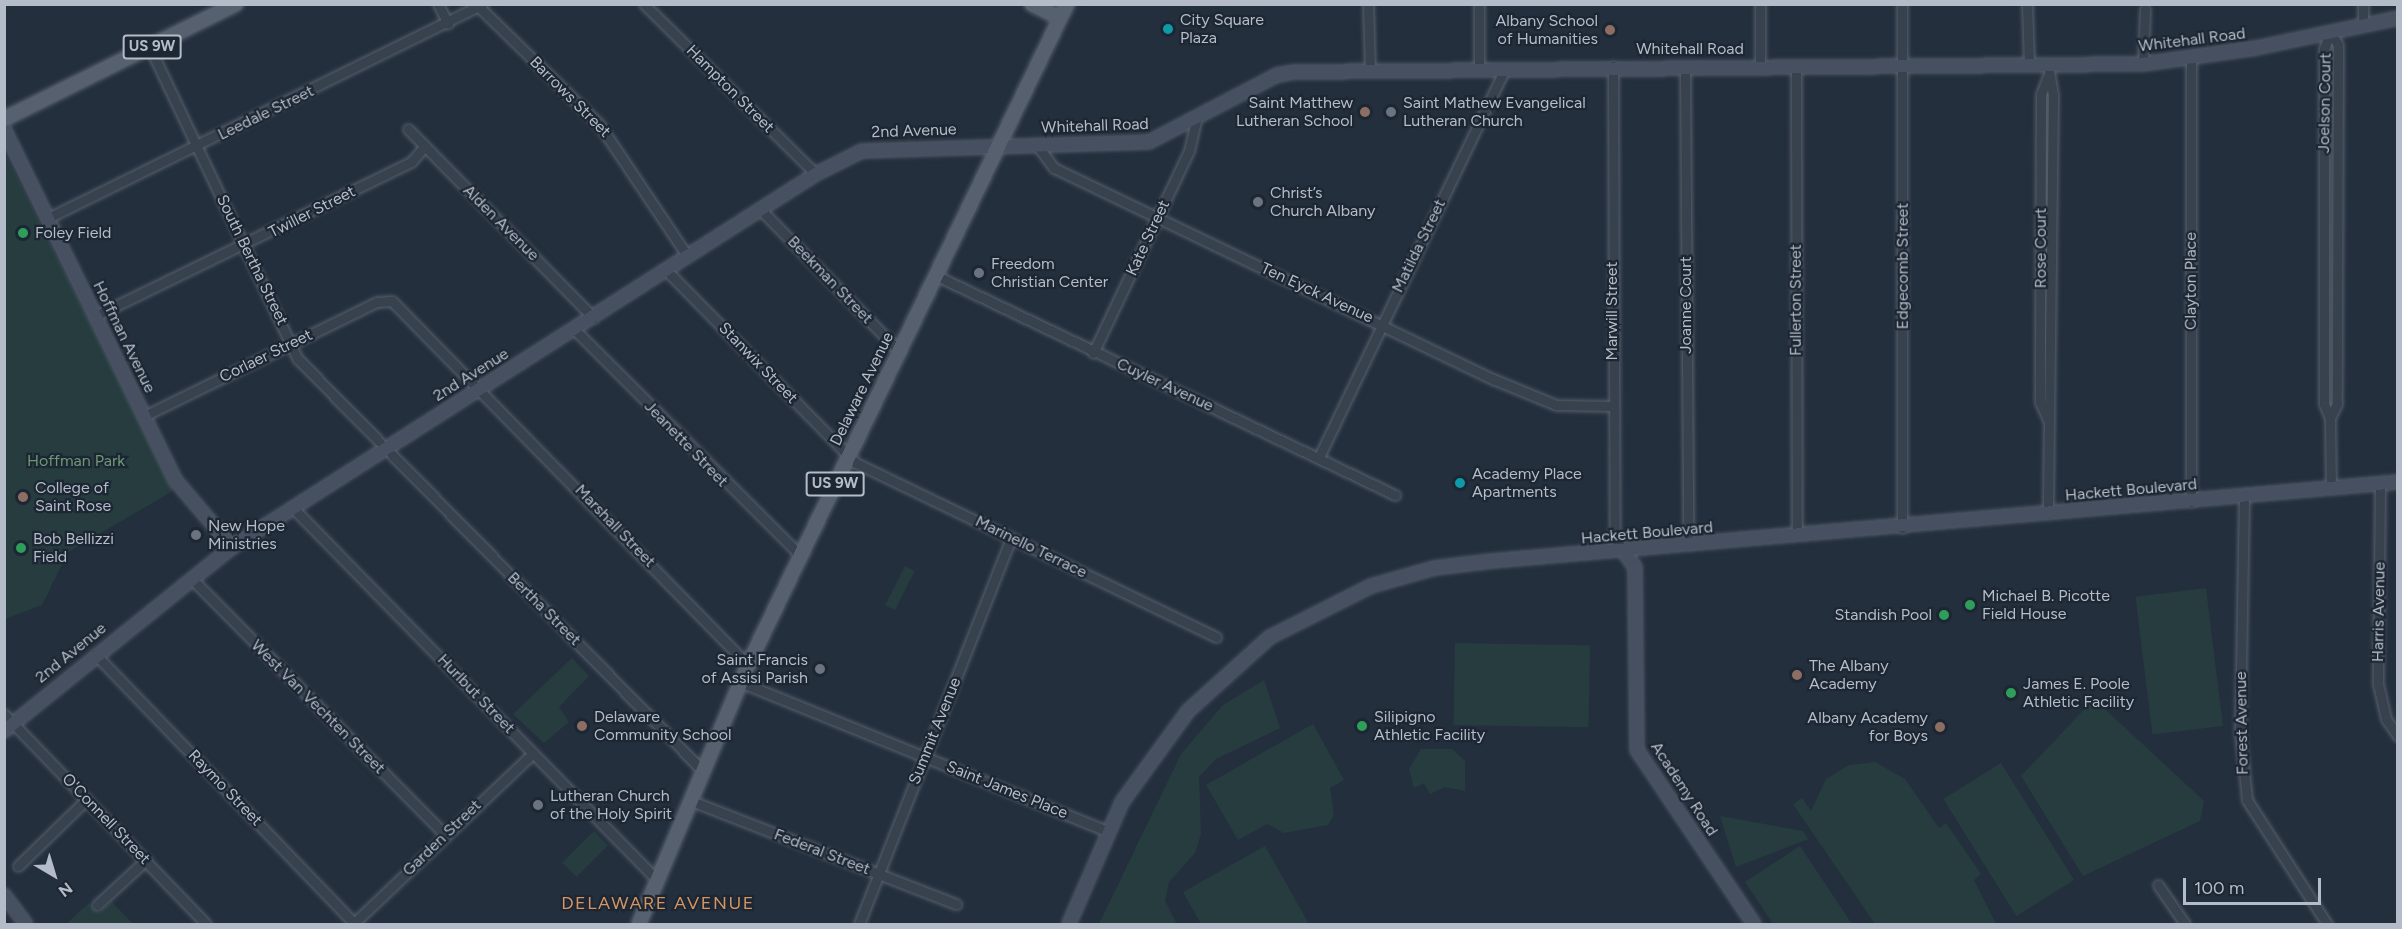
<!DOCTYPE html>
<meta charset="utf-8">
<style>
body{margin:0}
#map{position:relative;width:2402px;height:929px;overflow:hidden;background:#242f3e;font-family:Figtree,sans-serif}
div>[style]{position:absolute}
.green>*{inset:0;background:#263c3f;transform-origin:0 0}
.roads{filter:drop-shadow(0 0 2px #565f6c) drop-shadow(0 0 2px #565f6c)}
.street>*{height:9px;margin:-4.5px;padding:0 4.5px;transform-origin:4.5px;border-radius:4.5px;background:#38414e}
.secondary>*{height:12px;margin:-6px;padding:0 6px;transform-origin:6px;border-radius:6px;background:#465061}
.primary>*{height:14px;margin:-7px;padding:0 7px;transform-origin:7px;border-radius:7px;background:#56606e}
.dots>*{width:16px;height:16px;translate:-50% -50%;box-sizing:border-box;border:3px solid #1d2633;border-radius:50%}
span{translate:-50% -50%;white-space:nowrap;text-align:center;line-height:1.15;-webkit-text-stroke:4.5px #1d2633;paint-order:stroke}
.shield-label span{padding:2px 4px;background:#1d2633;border:2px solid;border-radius:4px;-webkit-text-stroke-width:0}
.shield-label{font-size:15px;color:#b4bcc9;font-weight:700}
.poi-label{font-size:16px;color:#b4bcc9}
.left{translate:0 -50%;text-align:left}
.right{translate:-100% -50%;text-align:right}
.street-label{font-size:16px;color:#b4bcc9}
.park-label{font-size:16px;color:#6b9a76}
.neighbourhood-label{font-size:18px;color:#d59563;letter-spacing:1.5px}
.frame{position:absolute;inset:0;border:6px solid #b4bcc9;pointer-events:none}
.north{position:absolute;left:24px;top:845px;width:60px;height:60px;-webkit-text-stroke:4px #1d2633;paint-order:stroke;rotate:142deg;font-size:16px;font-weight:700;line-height:24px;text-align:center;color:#b4bcc9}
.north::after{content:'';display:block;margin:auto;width:21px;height:27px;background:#b4bcc9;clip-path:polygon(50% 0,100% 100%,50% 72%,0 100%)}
.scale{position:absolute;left:2183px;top:878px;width:138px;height:27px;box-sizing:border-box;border:3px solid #b4bcc9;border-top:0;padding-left:8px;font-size:18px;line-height:21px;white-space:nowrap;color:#b4bcc9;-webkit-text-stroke:4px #1d2633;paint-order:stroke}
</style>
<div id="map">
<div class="green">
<div style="clip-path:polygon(5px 153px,173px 491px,68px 552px,42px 605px,5px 619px)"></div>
<div style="left:905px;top:566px;width:11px;height:44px;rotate:27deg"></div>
<div style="left:2206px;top:588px;width:139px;height:71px;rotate:83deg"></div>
<div style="left:1455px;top:643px;width:135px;height:82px;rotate:1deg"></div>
<div style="clip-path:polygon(572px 658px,589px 676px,559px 707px,569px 722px,544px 743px,513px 714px)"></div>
<div style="clip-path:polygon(1264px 680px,1280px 728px,1216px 759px,1199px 777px,1201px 834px,1195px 853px,1169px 882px,1165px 901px,1177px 924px,1099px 924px,1181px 754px,1223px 705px)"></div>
<div style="clip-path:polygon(2094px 699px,2204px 801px,2200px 821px,2083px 876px,2021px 776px)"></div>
<div style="clip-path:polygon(1313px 724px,1344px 780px,1330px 788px,1334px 815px,1328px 825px,1284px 833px,1267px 824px,1238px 840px,1206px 785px)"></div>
<div style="clip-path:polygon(1421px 749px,1452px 749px,1465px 761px,1465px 791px,1445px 787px,1430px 794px,1424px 783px,1414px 788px,1409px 769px)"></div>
<div style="clip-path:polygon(1875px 762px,1905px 779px,1939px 828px,1946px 823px,1981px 874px,1974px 880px,1996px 924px,1875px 924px,1793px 804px,1802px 798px,1811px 811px,1826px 779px,1849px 765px)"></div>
<div style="left:2001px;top:763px;width:138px;height:68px;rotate:58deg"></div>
<div style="clip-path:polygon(1720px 816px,1803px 831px,1808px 839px,1736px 867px)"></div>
<div style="left:594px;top:831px;width:20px;height:45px;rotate:45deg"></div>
<div style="clip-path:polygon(1265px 846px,1309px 924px,1201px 924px,1183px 892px)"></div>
<div style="clip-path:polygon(1800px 846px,1852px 924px,1773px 924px,1745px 882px)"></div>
<div style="clip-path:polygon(112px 902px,133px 924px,66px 924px,89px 903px,99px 913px)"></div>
</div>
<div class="roads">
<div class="street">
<div style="left:438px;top:4px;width:22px;rotate:63deg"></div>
<div style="left:644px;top:4px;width:242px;rotate:44.7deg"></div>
<div style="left:1368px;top:4px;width:68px;rotate:88.3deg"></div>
<div style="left:1479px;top:4px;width:66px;rotate:90deg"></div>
<div style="left:1902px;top:4px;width:524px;rotate:90deg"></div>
<div style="left:2027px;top:4px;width:60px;rotate:88.1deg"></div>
<div style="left:2363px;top:4px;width:21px;rotate:90deg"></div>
<div style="left:479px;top:7px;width:168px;rotate:44.3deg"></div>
<div style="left:599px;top:124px;width:160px;rotate:56.2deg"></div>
<div style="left:2330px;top:32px;width:18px;rotate:109deg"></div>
<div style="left:2324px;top:49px;width:355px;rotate:90deg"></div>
<div style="left:2324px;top:404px;width:15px;rotate:67deg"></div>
<div style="left:2330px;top:418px;width:70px;rotate:89.2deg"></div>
<div style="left:2330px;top:32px;width:15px;rotate:58deg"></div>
<div style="left:2338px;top:45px;width:359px;rotate:90.2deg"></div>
<div style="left:2337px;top:404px;width:16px;rotate:117deg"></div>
<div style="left:150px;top:48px;width:344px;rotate:64.6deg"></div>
<div style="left:298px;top:359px;width:575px;rotate:45.49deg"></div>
<div style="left:2048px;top:64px;width:30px;rotate:81deg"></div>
<div style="left:2053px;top:94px;width:420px;rotate:90.7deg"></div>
<div style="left:2143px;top:64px;width:55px;rotate:-87.9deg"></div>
<div style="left:1760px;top:65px;width:61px;rotate:-90deg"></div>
<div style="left:1796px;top:65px;width:470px;rotate:89.9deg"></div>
<div style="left:1613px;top:66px;width:472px;rotate:89.8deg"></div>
<div style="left:1615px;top:538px;width:17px;rotate:57deg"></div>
<div style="left:1685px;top:66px;width:479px;rotate:89.6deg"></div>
<div style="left:2048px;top:76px;width:19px;rotate:111deg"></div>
<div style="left:2041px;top:94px;width:308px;rotate:90.2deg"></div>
<div style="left:2040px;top:402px;width:20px;rotate:66deg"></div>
<div style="left:408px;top:129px;width:265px;rotate:45.5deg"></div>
<div style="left:1037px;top:145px;width:29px;rotate:54deg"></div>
<div style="left:1054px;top:168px;width:487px;rotate:25.7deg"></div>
<div style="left:1493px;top:379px;width:68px;rotate:22.4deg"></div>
<div style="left:1556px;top:405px;width:56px;rotate:1deg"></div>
<div style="left:761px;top:210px;width:197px;rotate:45.6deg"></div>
<div style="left:48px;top:218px;width:484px;rotate:-26.2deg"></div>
<div style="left:667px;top:271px;width:269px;rotate:45.5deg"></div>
<div style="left:856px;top:463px;width:400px;rotate:25.8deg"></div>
<div style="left:935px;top:275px;width:510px;rotate:25.56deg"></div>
<div style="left:95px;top:316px;width:352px;rotate:-26deg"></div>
<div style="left:411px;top:162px;width:21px;rotate:-49deg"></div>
<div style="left:575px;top:330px;width:318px;rotate:45deg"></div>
<div style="left:1093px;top:353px;width:224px;rotate:-64.6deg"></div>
<div style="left:1189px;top:151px;width:31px;rotate:-77deg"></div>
<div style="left:144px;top:416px;width:259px;rotate:-26.1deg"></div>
<div style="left:377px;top:302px;width:15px;rotate:-4deg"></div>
<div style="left:392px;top:301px;width:509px;rotate:45.64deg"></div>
<div style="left:1319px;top:457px;width:430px;rotate:-64.4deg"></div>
<div style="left:2380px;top:483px;width:201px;rotate:90.6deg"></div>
<div style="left:2378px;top:684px;width:36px;rotate:77deg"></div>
<div style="left:2386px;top:719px;width:21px;rotate:55deg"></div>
<div style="left:2244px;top:497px;width:236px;rotate:91deg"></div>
<div style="left:2240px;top:733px;width:67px;rotate:84deg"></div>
<div style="left:2247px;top:800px;width:148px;rotate:57.2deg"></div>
<div style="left:2191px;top:502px;width:443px;rotate:-90deg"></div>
<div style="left:294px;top:509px;width:519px;rotate:45.62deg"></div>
<div style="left:192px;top:579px;width:360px;rotate:45.3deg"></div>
<div style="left:95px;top:654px;width:373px;rotate:46.1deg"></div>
<div style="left:740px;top:682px;width:396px;rotate:22.1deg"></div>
<div style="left:4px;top:714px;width:291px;rotate:46.1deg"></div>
<div style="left:689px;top:800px;width:287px;rotate:21.3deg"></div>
<div style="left:18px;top:866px;width:96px;rotate:-44.2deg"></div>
<div style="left:2158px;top:885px;width:47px;rotate:55.3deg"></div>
<div style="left:97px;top:905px;width:67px;rotate:-42.6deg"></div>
<div style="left:353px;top:924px;width:248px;rotate:-43.5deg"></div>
<div style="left:859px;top:924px;width:415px;rotate:-68.5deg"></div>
</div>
<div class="secondary">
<div style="left:4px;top:129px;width:392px;rotate:64deg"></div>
<div style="left:176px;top:481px;width:87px;rotate:49.7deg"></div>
<div style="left:1624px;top:552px;width:19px;rotate:54deg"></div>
<div style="left:1635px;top:567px;width:183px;rotate:89.4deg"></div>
<div style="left:1637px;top:750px;width:210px;rotate:56.1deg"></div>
<div style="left:4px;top:731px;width:293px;rotate:-38.9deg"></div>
<div style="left:232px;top:547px;width:693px;rotate:-32.57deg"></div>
<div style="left:816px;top:174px;width:51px;rotate:-26.6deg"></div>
<div style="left:862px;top:151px;width:287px;rotate:-1.8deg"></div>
<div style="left:1149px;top:142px;width:144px;rotate:-27.6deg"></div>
<div style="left:1277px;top:75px;width:17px;rotate:-10deg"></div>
<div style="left:1294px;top:72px;width:849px;rotate:-0.54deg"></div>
<div style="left:2143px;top:64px;width:114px;rotate:-8.1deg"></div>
<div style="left:2256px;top:48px;width:145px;rotate:-11.9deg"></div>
<div style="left:4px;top:895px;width:36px;rotate:53deg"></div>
<div style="left:1069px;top:924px;width:133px;rotate:-66.5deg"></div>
<div style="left:1122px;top:802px;width:112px;rotate:-54deg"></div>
<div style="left:1188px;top:711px;width:110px;rotate:-42.1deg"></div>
<div style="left:1270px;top:637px;width:113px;rotate:-26.8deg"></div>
<div style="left:1371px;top:586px;width:66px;rotate:-15.9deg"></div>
<div style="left:1434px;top:568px;width:58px;rotate:-6.9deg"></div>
<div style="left:1492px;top:561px;width:909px;rotate:-4.98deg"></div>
</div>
<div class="primary">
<div style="left:1032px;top:4px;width:31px;rotate:27deg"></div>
<div style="left:4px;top:119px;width:259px;rotate:-26.4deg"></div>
<div style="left:639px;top:924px;width:281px;rotate:-67.2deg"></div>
<div style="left:748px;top:665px;width:734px;rotate:-64.24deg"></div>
</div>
</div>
<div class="dots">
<div style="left:1168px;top:29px;background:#0f9aa8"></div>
<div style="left:1610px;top:30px;background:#8d6e63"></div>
<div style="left:1365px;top:112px;background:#8d6e63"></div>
<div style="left:1391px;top:112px;background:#6b7280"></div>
<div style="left:1258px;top:202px;background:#6b7280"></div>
<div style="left:23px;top:233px;background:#2e9e5b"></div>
<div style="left:979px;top:273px;background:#6b7280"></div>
<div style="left:1460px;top:483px;background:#0f9aa8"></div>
<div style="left:23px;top:497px;background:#8d6e63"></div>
<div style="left:196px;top:535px;background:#6b7280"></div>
<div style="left:21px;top:548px;background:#2e9e5b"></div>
<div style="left:1970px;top:605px;background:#2e9e5b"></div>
<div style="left:1944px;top:615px;background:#2e9e5b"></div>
<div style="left:820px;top:669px;background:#6b7280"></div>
<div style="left:1797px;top:675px;background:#8d6e63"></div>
<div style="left:2011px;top:693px;background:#2e9e5b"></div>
<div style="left:582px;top:726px;background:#8d6e63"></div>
<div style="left:1362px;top:726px;background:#2e9e5b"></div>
<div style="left:1940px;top:727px;background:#8d6e63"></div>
<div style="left:538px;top:805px;background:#6b7280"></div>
</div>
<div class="shield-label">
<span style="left:152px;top:47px">US 9W</span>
<span style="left:835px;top:484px">US 9W</span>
</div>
<div class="poi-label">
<span class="left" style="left:1180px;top:29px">City Square<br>Plaza</span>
<span class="right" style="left:1598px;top:30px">Albany School<br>of Humanities</span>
<span class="right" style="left:1353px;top:112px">Saint Matthew<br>Lutheran School</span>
<span class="left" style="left:1403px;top:112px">Saint Mathew Evangelical<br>Lutheran Church</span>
<span class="left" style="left:1270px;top:202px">Christ’s<br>Church Albany</span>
<span class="left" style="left:35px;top:233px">Foley Field</span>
<span class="left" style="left:991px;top:273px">Freedom<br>Christian Center</span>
<span class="left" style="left:1472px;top:483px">Academy Place<br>Apartments</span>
<span class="left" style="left:35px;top:497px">College of<br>Saint Rose</span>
<span class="left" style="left:208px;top:535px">New Hope<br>Ministries</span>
<span class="left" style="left:33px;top:548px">Bob Bellizzi<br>Field</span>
<span class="left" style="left:1982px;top:605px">Michael B. Picotte<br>Field House</span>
<span class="right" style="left:1932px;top:615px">Standish Pool</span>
<span class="right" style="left:808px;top:669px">Saint Francis<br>of Assisi Parish</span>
<span class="left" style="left:1809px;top:675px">The Albany<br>Academy</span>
<span class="left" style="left:2023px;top:693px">James E. Poole<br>Athletic Facility</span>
<span class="left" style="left:594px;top:726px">Delaware<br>Community School</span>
<span class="left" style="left:1374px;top:726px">Silipigno<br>Athletic Facility</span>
<span class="right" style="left:1928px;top:727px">Albany Academy<br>for Boys</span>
<span class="left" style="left:550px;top:805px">Lutheran Church<br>of the Holy Spirit</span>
</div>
<div class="street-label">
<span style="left:2192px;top:40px;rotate:-7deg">Whitehall Road</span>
<span style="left:1690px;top:49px">Whitehall Road</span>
<span style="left:730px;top:89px;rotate:45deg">Hampton Street</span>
<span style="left:570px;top:97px;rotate:45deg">Barrows Street</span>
<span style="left:2325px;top:103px;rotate:-89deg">Joelson Court</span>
<span style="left:266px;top:113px;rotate:-26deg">Leedale Street</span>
<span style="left:1095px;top:126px;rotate:-2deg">Whitehall Road</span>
<span style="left:914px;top:131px;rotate:-2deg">2nd Avenue</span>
<span style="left:312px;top:212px;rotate:-27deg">Twiller Street</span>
<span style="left:501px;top:223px;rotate:45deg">Alden Avenue</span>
<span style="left:1148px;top:238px;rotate:-65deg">Kate Street</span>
<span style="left:1419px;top:246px;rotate:-64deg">Matilda Street</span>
<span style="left:2041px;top:248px;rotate:-90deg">Rose Court</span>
<span style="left:252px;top:260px;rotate:64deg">South Bertha Street</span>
<span style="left:1903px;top:266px;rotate:-90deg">Edgecomb Street</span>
<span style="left:830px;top:280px;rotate:46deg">Beekman Street</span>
<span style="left:2191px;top:281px;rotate:-90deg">Clayton Place</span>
<span style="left:1317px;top:293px;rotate:25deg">Ten Eyck Avenue</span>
<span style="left:1796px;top:300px;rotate:-90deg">Fullerton Street</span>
<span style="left:1686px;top:305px;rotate:-90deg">Joanne Court</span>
<span style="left:1612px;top:311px;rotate:-90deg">Marwill Street</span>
<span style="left:124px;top:337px;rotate:64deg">Hoffman Avenue</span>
<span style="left:266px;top:356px;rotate:-26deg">Corlaer Street</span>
<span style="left:758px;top:363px;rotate:46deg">Stanwix Street</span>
<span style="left:471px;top:375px;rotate:-32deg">2nd Avenue</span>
<span style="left:1165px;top:385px;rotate:25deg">Cuyler Avenue</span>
<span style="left:862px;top:389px;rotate:-64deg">Delaware Avenue</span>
<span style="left:686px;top:444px;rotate:46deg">Jeanette Street</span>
<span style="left:2131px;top:490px;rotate:-5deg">Hackett Boulevard</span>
<span style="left:615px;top:526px;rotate:46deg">Marshall Street</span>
<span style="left:1647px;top:533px;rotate:-5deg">Hackett Boulevard</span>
<span style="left:1031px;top:547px;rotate:26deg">Marinello Terrace</span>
<span style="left:544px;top:609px;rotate:45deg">Bertha Street</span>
<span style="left:2379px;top:612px;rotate:-89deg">Harris Avenue</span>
<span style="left:71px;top:653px;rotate:-39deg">2nd Avenue</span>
<span style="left:476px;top:694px;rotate:46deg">Hurlbut Street</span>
<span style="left:318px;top:707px;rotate:45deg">West Van Vechten Street</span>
<span style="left:2242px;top:723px;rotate:-91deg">Forest Avenue</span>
<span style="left:935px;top:731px;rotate:-68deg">Summit Avenue</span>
<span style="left:225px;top:788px;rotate:46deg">Raymo Street</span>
<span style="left:1684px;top:789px;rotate:57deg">Academy Road</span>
<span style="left:1007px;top:790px;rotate:22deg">Saint James Place</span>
<span style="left:106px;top:819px;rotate:46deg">O'Connell Street</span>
<span style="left:442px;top:838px;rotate:-44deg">Garden Street</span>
<span style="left:822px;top:852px;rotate:21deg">Federal Street</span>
</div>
<div class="park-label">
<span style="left:76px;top:461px">Hoffman Park</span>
</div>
<div class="neighbourhood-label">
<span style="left:658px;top:903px">DELAWARE AVENUE</span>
</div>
<div class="frame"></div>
<div class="north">N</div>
<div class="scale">100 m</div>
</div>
